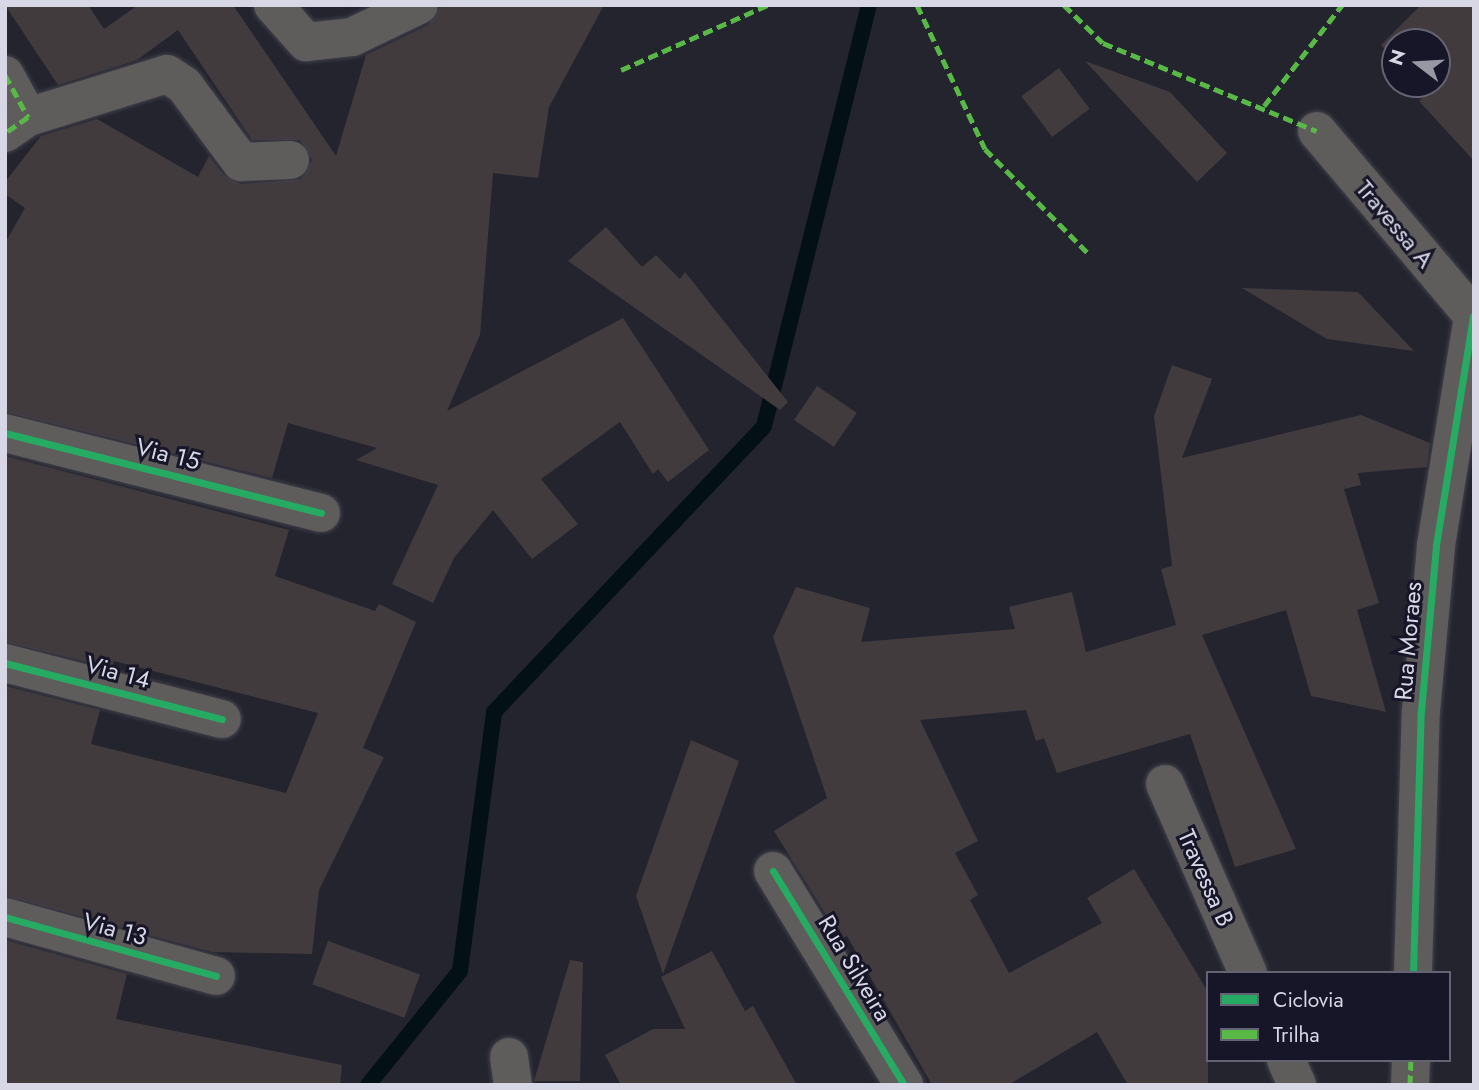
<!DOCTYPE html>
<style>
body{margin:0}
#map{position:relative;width:1479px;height:1090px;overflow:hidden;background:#24242f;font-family:Jost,sans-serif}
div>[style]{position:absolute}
.stream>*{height:16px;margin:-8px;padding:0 8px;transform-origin:8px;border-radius:8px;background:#031117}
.building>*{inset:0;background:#413b3e;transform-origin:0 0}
.roads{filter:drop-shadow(0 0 2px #41414b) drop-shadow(0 0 2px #41414b)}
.minor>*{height:38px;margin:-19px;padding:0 19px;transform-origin:19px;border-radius:19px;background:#5f5c5c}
.quiet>*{height:5px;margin-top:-2.5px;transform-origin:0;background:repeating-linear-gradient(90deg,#58b947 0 10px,transparent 0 15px)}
.cycleway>*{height:7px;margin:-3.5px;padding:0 3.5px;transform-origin:3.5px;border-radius:3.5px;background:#26ab63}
span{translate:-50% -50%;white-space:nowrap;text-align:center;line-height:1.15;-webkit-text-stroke:6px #171629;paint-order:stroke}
.street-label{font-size:24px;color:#d7d7e5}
.frame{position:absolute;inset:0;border:7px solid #d7d7e5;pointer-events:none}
.legend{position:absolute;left:1206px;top:971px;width:245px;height:91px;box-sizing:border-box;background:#171629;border:2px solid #646374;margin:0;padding:9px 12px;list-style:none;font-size:21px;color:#d7d7e5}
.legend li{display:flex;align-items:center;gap:14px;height:35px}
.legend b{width:35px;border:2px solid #646374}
.north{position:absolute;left:1381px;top:28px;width:70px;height:70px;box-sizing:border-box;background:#171629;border:2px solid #646374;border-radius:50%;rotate:287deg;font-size:19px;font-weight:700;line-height:28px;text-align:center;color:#d7d7e5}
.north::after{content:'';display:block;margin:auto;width:24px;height:32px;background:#9898a5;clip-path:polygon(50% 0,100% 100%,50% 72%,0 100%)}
</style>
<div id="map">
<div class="stream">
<div style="left:368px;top:1085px;width:146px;rotate:-51.1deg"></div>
<div style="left:460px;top:971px;width:261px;rotate:-82.5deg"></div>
<div style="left:494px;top:712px;width:393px;rotate:-46.6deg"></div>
<div style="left:764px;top:426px;width:434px;rotate:-76deg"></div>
</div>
<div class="building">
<div style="clip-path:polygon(5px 5px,88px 5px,104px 29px,138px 5px,233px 5px,336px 156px,366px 55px,428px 25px,441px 5px,604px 5px,549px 107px,538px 178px,493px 173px,480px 335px,447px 411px,623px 318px,709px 450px,668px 482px,658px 469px,653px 474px,620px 422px,541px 479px,578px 524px,532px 559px,493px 510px,454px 558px,433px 603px,392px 584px,438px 485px,356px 460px,377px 448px,288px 423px,272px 478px,5px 412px,5px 243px,25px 208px,5px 194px,5px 182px,41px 136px,97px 119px,198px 177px,209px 156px,224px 175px,241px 184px,301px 179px,312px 160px,300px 140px,252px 140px,178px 30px,137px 60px,58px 85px)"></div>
<div style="clip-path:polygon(1421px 5px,1474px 5px,1474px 161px,1419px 101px,1429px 92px,1421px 84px,1437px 84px,1437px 42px,1395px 42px,1395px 59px,1381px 45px)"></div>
<div style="clip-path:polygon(1085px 61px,1170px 92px,1227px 153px,1197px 182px)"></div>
<div style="left:1059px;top:68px;width:51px;height:47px;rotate:53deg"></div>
<div style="clip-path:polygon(606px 227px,642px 267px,656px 255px,680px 279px,685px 272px,788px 402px,780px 410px,568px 261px)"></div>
<div style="clip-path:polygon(1242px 288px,1358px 292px,1414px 351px,1327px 339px)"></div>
<div style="clip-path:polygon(1172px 365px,1212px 379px,1182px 458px,1361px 415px,1430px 443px,1427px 467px,1358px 473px,1361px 485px,1344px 489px,1379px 603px,1357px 610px,1386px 712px,1311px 696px,1286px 610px,1202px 635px,1296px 849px,1235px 867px,1190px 734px,1057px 773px,1044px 738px,1036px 741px,1026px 710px,920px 720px,978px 841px,955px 853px,978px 895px,970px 900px,1009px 973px,1102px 923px,1087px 898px,1134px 869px,1208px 992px,1208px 1085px,1128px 1085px,1097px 1032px,1008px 1085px,932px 1085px,847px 936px,841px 939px,774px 831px,827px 798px,773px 637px,796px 587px,870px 608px,861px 642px,1015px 629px,1009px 607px,1072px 592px,1086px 652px,1176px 625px,1161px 569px,1172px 566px,1154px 416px)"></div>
<div style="left:817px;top:386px;width:48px;height:41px;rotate:34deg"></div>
<div style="clip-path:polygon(5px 456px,289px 530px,275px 576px,375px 611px,379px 604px,416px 622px,363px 748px,384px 757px,319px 890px,312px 954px,212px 952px,5px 896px,5px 686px,100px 710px,91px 744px,286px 793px,318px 713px,114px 661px,112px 668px,5px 642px)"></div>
<div style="clip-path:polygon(691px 740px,739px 761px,663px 974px,636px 896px)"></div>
<div style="clip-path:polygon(5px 940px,127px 974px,116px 1019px,342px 1065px,340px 1085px,5px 1085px)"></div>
<div style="left:328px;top:941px;width:98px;height:46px;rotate:20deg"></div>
<div style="clip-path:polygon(712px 951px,745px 1011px,753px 1006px,797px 1085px,621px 1085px,605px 1055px,653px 1029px,685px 1029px,661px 977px)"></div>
<div style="clip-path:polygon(570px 960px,583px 962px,580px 1081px,534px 1081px)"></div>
</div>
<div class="roads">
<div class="minor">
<div style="left:273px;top:5px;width:50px;rotate:48.3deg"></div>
<div style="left:306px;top:42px;width:46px;rotate:-6.2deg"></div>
<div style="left:352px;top:37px;width:74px;rotate:-25.5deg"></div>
<div style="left:5px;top:75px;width:48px;rotate:61.3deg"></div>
<div style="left:1317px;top:131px;width:243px;rotate:49.8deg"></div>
<div style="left:5px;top:133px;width:28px;rotate:-35deg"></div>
<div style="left:28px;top:117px;width:145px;rotate:-17.2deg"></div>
<div style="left:167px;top:74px;width:20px;rotate:33deg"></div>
<div style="left:184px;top:85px;width:96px;rotate:53.5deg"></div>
<div style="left:241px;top:162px;width:49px;rotate:-2.3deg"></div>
<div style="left:5px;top:433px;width:326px;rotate:14.2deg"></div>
<div style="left:5px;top:663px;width:224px;rotate:14.5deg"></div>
<div style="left:1165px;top:784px;width:206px;rotate:66.3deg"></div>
<div style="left:773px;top:871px;width:251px;rotate:58.5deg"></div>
<div style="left:5px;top:917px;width:219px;rotate:15.6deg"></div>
<div style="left:1413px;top:973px;width:262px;rotate:-88.3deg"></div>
<div style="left:1421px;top:711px;width:167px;rotate:-84.8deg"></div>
<div style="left:1436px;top:545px;width:232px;rotate:-80.8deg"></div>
<div style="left:509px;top:1057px;width:28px;rotate:82deg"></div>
<div style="left:1286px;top:1060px;width:27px;rotate:66deg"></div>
<div style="left:1410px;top:1085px;width:25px;rotate:-88deg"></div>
</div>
</div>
<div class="quiet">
<div style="left:917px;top:5px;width:159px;rotate:64.7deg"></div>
<div style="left:985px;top:149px;width:149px;rotate:45.3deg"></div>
<div style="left:1064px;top:5px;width:54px;rotate:44.3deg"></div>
<div style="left:1103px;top:43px;width:231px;rotate:22.4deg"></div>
<div style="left:621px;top:70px;width:161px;rotate:-23.9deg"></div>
<div style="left:5px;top:75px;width:48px;rotate:61.3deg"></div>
<div style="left:28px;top:117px;width:28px;rotate:145deg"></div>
<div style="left:1264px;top:106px;width:128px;rotate:-52.3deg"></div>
<div style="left:1410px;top:1085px;width:25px;rotate:-88deg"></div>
</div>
<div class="cycleway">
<div style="left:5px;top:433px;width:326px;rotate:14.2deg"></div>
<div style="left:5px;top:663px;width:224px;rotate:14.5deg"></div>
<div style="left:773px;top:871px;width:251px;rotate:58.5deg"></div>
<div style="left:5px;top:917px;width:219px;rotate:15.6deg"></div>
<div style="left:1413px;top:973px;width:262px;rotate:-88.3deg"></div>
<div style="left:1421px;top:711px;width:167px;rotate:-84.8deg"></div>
<div style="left:1436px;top:545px;width:232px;rotate:-80.8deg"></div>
</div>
<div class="street-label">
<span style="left:1395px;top:224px;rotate:50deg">Travessa A</span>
<span style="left:168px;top:454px;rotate:14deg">Via 15</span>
<span style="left:1408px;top:641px;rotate:-85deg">Rua Moraes</span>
<span style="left:118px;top:672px;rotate:15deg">Via 14</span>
<span style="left:1206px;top:878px;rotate:66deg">Travessa B</span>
<span style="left:115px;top:929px;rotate:15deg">Via 13</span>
<span style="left:855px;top:968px;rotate:59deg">Rua Silveira</span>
</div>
<div class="frame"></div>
<ul class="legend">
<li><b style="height:9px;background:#26ab63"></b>Ciclovia</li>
<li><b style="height:9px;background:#58b947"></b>Trilha</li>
</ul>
<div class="north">N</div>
</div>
